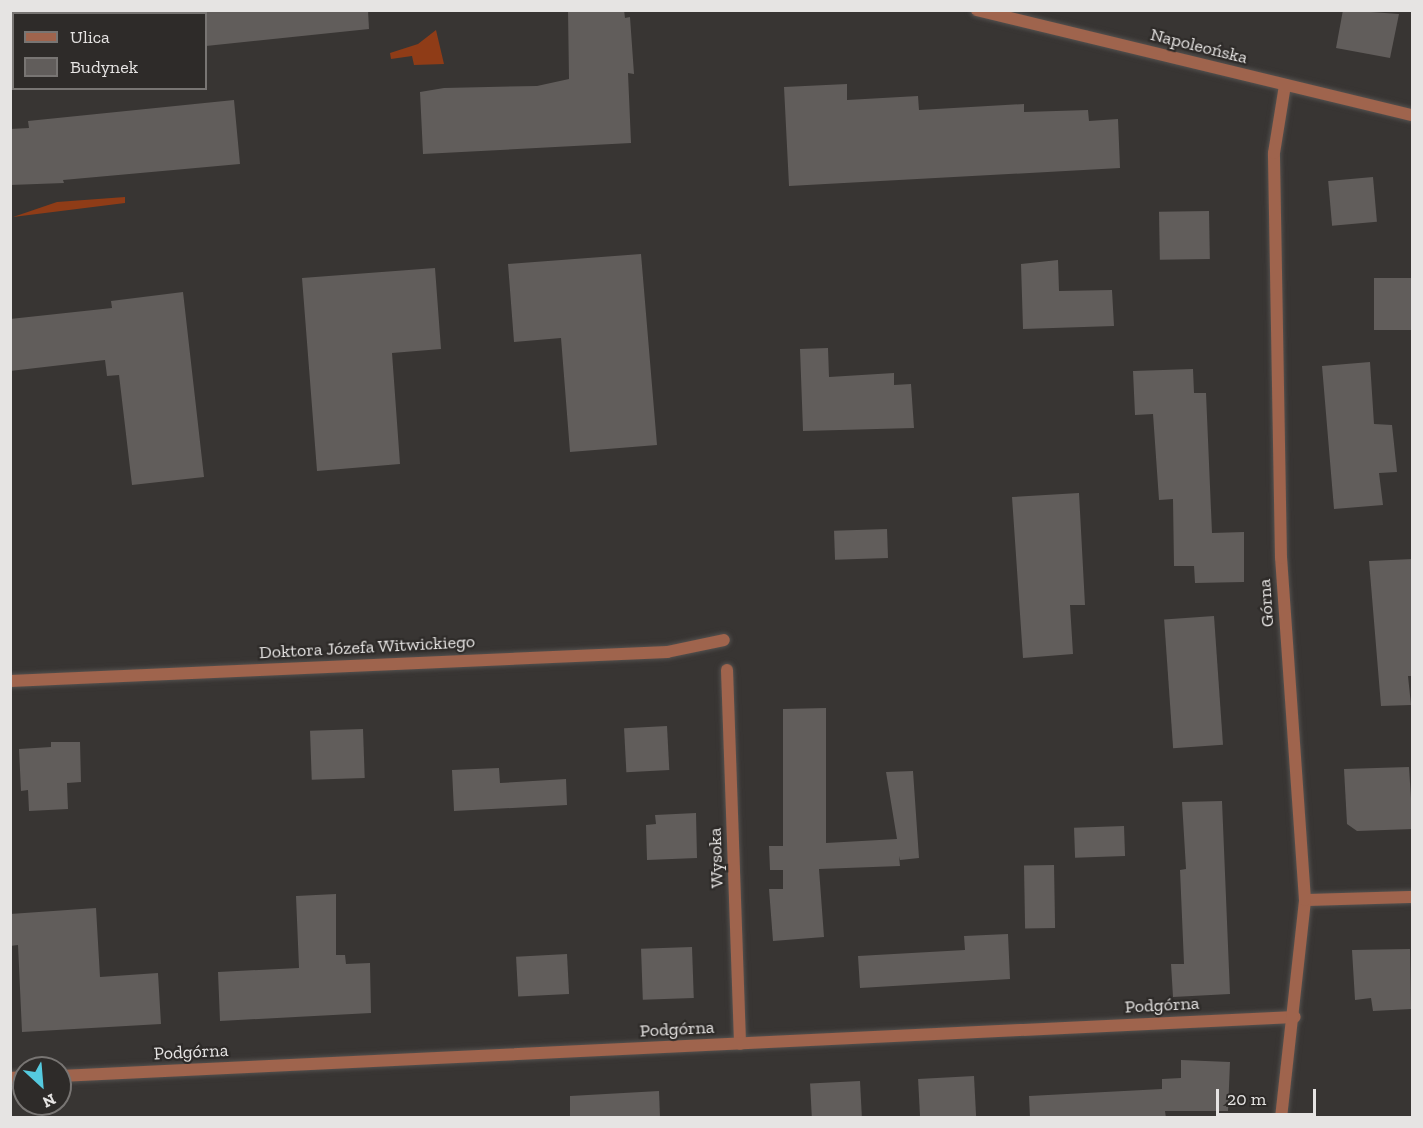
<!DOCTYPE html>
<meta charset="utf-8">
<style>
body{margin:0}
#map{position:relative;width:1423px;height:1128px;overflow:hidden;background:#383533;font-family:"Zilla Slab",serif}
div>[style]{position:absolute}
.green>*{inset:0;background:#8f3c17}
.building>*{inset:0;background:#615d5b;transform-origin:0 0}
.roads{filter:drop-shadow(0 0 2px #54514f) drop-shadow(0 0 2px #54514f)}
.minor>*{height:12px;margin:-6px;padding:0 6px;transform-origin:6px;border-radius:6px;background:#9f644d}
.tertiary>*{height:12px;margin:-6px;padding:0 6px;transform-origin:6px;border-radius:6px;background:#9f644d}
span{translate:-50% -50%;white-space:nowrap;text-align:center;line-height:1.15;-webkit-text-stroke:4.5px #2e2b29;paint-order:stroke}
.street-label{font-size:18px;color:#e6e4e3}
.frame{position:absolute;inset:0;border:12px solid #e6e4e3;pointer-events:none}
.legend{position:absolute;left:12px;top:12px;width:195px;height:78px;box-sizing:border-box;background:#2e2b29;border:2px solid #787573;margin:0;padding:8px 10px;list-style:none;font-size:18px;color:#e6e4e3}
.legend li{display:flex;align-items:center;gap:12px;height:30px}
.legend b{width:30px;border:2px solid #787573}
.north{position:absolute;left:12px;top:1056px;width:60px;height:60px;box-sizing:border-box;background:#2e2b29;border:2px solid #787573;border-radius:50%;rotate:154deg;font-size:16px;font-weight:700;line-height:24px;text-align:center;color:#e6e4e3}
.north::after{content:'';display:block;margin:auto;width:21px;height:27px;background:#55cadf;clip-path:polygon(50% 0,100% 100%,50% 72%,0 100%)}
.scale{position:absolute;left:1216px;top:1089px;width:100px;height:27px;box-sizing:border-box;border:3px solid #e6e4e3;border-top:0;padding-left:8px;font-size:18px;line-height:21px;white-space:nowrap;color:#e6e4e3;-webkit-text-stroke:4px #2e2b29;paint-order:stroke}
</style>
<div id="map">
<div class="green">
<div style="clip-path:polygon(436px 30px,444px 64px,414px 65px,412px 56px,391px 59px,390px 53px,418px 44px)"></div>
<div style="clip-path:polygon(125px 197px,125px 203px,13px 217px,57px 202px)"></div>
</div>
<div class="building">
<div style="clip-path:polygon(206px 10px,368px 10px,369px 29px,206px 46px)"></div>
<div style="clip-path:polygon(568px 10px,624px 10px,625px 18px,630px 17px,634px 74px,628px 73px,631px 143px,423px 154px,420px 92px,444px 88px,537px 86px,569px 79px)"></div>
<div style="clip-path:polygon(1343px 10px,1399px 14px,1390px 58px,1336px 48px)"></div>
<div style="clip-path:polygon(847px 84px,847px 100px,918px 96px,919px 110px,1024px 104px,1024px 112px,1088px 110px,1089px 121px,1118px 119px,1120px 168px,789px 186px,784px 87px)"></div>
<div style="clip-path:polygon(234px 100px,240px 164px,63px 180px,64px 183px,10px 185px,10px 129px,29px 128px,28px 121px)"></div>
<div style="left:1373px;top:177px;width:45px;height:45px;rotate:85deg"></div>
<div style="left:1209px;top:211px;width:48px;height:50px;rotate:89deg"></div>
<div style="clip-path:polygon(641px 254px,657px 445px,570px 452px,561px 338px,514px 342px,508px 264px)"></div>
<div style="clip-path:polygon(1058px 260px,1059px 291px,1112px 290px,1114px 326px,1023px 329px,1021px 264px)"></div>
<div style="clip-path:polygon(435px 268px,441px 349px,392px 353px,400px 464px,317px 471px,302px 278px)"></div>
<div style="left:1413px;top:278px;width:52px;height:39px;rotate:90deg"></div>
<div style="clip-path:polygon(183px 292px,204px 477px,132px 485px,119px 375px,107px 376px,105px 360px,10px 371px,10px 319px,112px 308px,111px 301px)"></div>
<div style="clip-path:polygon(828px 348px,829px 377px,894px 373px,894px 385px,911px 384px,914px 428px,803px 431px,800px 349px)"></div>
<div style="clip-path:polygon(1370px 362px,1374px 424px,1392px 425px,1397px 472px,1379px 473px,1383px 505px,1334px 509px,1322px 366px)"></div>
<div style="clip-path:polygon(1193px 369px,1194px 393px,1206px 393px,1212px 533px,1244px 532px,1244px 582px,1195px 583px,1194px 566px,1174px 566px,1173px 499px,1159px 500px,1153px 414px,1135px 415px,1133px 371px)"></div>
<div style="clip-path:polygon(1079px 493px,1085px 605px,1070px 605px,1073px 654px,1023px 658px,1012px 497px)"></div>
<div style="left:887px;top:529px;width:29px;height:53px;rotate:88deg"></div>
<div style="clip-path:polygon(1413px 559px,1413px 676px,1408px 676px,1411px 705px,1381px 706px,1369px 561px)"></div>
<div style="left:1214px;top:616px;width:129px;height:50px;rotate:86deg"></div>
<div style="clip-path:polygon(826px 708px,826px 843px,897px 839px,886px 772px,913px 771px,919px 858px,900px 860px,899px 856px,900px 866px,819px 869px,824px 937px,773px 941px,769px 889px,783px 889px,783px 870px,770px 870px,769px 846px,783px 846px,783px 709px)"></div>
<div style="left:667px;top:726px;width:44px;height:43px;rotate:87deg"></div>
<div style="left:363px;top:729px;width:49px;height:53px;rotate:88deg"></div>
<div style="clip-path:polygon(51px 742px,80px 742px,81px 782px,67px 783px,68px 809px,29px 811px,28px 790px,21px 791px,19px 749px,51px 747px)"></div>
<div style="clip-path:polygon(1409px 767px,1413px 829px,1357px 831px,1347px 824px,1344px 769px)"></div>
<div style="clip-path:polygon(499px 768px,500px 783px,566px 779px,567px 805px,454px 811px,452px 770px)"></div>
<div style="clip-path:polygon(1222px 801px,1230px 994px,1173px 997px,1171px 964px,1184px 964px,1180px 870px,1186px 869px,1182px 802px)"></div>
<div style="clip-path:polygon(696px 813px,697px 858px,647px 860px,646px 825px,656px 824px,655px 815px)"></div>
<div style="left:1124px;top:826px;width:30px;height:50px;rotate:88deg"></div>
<div style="left:1054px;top:865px;width:63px;height:30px;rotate:89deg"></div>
<div style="clip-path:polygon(336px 894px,336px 955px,345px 955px,346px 964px,370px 963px,371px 1013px,220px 1021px,218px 972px,299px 968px,296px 896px)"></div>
<div style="clip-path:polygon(96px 908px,100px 977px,158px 973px,161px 1024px,22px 1032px,18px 945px,10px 946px,10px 914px)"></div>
<div style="clip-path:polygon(1008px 934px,1010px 979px,860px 988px,858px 956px,965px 950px,964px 936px)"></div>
<div style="left:692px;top:947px;width:51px;height:51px;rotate:88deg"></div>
<div style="clip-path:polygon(1410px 949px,1411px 1009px,1373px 1011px,1371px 998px,1355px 1000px,1352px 950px)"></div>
<div style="left:567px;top:954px;width:40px;height:51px;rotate:87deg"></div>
<div style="clip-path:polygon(1181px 1060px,1230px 1062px,1228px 1111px,1165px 1111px,1166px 1118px,1030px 1118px,1029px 1096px,1162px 1089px,1162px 1079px,1181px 1078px)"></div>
<div style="left:974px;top:1076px;width:42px;height:56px;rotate:87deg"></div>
<div style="left:860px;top:1081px;width:37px;height:50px;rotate:87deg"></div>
<div style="clip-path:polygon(659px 1091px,660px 1118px,570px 1118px,570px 1096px)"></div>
</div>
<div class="roads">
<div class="minor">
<div style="left:727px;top:670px;width:374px;rotate:88deg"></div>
<div style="left:10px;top:681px;width:658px;rotate:-2.53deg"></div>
<div style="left:667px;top:652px;width:58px;rotate:-11.9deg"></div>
<div style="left:1305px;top:900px;width:107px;rotate:-1.6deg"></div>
<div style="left:60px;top:1076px;width:1236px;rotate:-2.74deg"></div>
<div style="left:10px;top:1078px;width:14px;rotate:-4deg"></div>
<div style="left:1281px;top:1118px;width:219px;rotate:-83.7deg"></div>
<div style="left:1305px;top:900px;width:343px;rotate:-94deg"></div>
<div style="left:1281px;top:558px;width:405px;rotate:-91deg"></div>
<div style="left:1274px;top:153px;width:69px;rotate:-80.8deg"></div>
</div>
<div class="tertiary">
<div style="left:977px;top:10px;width:447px;rotate:13.6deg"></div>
</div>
</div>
<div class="street-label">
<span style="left:1199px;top:46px;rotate:14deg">Napoleońska</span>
<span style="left:1266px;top:603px;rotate:-94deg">Górna</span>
<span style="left:367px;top:647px;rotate:-3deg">Doktora Józefa Witwickiego</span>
<span style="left:716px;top:858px;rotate:-92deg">Wysoka</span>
<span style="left:1162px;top:1005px;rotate:-3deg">Podgórna</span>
<span style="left:677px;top:1029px;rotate:-3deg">Podgórna</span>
<span style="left:191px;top:1052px;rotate:-3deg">Podgórna</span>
</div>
<div class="frame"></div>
<ul class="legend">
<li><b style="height:8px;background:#9f644d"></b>Ulica</li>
<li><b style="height:16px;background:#615d5b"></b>Budynek</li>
</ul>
<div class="north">N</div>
<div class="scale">20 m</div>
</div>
